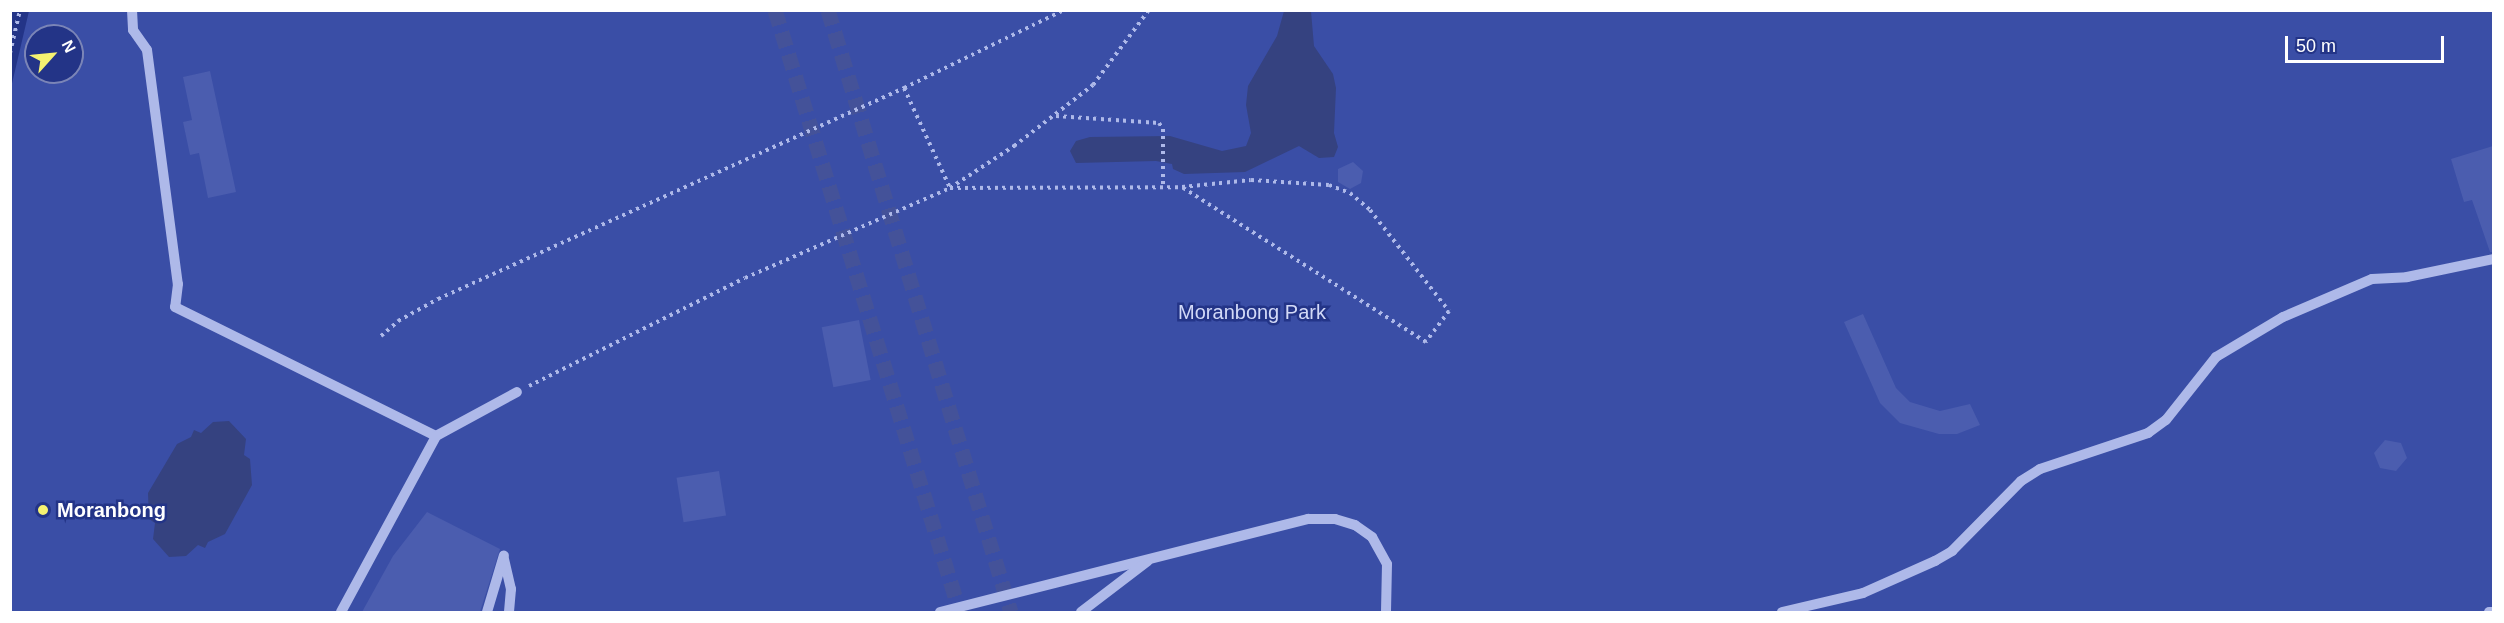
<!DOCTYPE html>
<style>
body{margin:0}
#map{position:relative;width:2504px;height:623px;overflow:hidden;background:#233487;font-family:Helvetica,sans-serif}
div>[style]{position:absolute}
.green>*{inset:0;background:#3a4ea6}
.water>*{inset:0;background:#354280}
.building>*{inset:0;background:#4b5daf;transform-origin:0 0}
.major-tunnel>*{height:15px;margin-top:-7.5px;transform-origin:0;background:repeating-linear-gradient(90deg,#445299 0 15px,transparent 0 23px)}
.path>*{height:4px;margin-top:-2px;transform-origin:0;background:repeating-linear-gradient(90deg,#aeb9e9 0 3px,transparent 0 7.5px)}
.minor>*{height:10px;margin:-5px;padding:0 5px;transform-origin:5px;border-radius:5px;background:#aeb9e9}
.dots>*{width:16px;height:16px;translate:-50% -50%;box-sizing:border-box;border:3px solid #233487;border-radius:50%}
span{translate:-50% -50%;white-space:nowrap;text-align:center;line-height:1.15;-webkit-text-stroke:5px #233487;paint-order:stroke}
.park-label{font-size:20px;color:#d2d9f7}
.poi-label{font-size:20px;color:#fff;font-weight:700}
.left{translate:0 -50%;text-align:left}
.frame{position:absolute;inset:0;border:12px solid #fff;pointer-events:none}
.north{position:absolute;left:24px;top:24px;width:60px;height:60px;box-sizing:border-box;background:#233487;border:2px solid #7b85b7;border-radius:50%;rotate:63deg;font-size:16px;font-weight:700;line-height:24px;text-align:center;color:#fff}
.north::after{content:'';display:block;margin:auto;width:21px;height:27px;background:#f5f271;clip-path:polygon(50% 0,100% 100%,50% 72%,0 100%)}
.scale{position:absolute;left:2285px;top:36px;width:159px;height:27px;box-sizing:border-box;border:3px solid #fff;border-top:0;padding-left:8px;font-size:18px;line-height:21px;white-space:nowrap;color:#fff;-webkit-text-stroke:4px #233487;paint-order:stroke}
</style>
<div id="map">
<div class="green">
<div style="clip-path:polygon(evenodd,29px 11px,2493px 11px,2493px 612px,11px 612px,10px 92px,29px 11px,36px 36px,72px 36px,72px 72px,36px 72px,36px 36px)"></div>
</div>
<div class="water">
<div style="clip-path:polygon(1284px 11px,1311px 11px,1314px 46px,1333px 74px,1336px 88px,1334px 133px,1338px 147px,1334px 157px,1319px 158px,1299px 146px,1245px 172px,1184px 174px,1173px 169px,1172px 164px,1156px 161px,1076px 163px,1070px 151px,1076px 141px,1090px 137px,1170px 136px,1222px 151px,1246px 146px,1251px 133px,1246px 105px,1248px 86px,1277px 36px)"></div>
<div style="clip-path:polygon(229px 421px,246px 439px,244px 455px,250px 459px,252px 485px,225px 534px,208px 542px,205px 548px,198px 545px,186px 556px,169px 557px,153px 539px,155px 523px,149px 519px,148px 493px,177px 444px,191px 437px,194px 430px,201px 433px,213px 422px)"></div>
</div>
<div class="building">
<div style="clip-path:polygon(210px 71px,236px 192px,208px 198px,199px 153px,190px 155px,183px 122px,192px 120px,183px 77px)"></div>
<div style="clip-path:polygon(2493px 146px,2493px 252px,2490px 252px,2472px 200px,2464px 202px,2451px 159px)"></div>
<div style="clip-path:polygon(1353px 162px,1363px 171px,1361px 183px,1350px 189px,1338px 182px,1338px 169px)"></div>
<div style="clip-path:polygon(1863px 314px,1896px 388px,1910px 402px,1940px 411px,1970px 404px,1980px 425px,1957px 434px,1939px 434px,1900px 423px,1880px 403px,1844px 322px)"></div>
<div style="left:859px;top:320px;width:61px;height:38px;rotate:79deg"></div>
<div style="clip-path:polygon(2385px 440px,2401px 443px,2407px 458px,2396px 471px,2380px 468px,2374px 453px)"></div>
<div style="left:719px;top:471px;width:45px;height:43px;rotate:81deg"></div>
<div style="clip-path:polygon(427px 512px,500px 549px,480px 612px,362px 612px,393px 556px)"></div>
</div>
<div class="major-tunnel">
<div style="left:775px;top:10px;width:630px;rotate:72.92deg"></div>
<div style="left:828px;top:10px;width:629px;rotate:73.09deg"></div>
</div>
<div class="path">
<div style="left:10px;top:53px;width:44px;rotate:-76.9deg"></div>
<div style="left:904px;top:88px;width:110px;rotate:65.3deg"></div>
<div style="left:950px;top:188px;width:77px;rotate:-33.3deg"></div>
<div style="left:1014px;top:146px;width:100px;rotate:-37.7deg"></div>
<div style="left:1093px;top:85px;width:94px;rotate:-53.3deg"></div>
<div style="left:1056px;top:116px;width:103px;rotate:3.9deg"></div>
<div style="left:1159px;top:123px;width:7px;rotate:56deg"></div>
<div style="left:1163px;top:129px;width:58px;rotate:90deg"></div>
<div style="left:381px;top:336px;width:23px;rotate:-41deg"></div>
<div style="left:398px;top:321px;width:46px;rotate:-28.8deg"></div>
<div style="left:438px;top:299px;width:512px;rotate:-24.36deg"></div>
<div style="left:904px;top:88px;width:178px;rotate:-26deg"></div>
<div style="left:529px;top:386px;width:241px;rotate:-26.6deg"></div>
<div style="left:745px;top:278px;width:224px;rotate:-23.7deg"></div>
<div style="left:950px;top:188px;width:232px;rotate:-0.2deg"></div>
<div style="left:1182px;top:187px;width:69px;rotate:-5.8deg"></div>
<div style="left:1251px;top:180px;width:78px;rotate:3.7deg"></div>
<div style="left:1329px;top:185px;width:22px;rotate:21deg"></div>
<div style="left:1350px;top:193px;width:26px;rotate:40deg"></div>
<div style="left:1370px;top:210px;width:128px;rotate:52deg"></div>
<div style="left:1449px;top:311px;width:39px;rotate:127deg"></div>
<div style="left:1426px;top:342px;width:289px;rotate:-147.6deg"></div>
</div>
<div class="minor">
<div style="left:132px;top:10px;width:20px;rotate:87deg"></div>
<div style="left:133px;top:30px;width:24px;rotate:55deg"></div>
<div style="left:147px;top:50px;width:236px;rotate:82.5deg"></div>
<div style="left:178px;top:284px;width:23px;rotate:97deg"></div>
<div style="left:175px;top:307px;width:291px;rotate:26.3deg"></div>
<div style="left:436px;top:436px;width:92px;rotate:-28.5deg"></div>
<div style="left:504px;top:559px;width:31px;rotate:77deg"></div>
<div style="left:511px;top:589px;width:23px;rotate:95deg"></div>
<div style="left:341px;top:612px;width:200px;rotate:-61.6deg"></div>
<div style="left:487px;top:612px;width:59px;rotate:-73.4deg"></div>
<div style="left:940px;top:612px;width:380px;rotate:-14.2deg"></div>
<div style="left:1308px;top:519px;width:27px"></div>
<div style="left:1335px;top:519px;width:21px;rotate:17deg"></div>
<div style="left:1355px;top:525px;width:21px;rotate:35deg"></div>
<div style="left:1372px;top:537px;width:31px;rotate:61deg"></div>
<div style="left:1387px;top:564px;width:48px;rotate:91.2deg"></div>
<div style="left:1081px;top:612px;width:84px;rotate:-37.3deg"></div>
<div style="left:1782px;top:612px;width:83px;rotate:-13.2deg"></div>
<div style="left:1863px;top:593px;width:79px;rotate:-24deg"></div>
<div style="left:1935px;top:561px;width:20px;rotate:-30deg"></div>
<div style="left:1952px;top:551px;width:98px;rotate:-45.4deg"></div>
<div style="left:2021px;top:481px;width:22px;rotate:-32deg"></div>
<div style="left:2040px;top:469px;width:114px;rotate:-18.4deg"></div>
<div style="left:2148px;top:433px;width:22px;rotate:-36deg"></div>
<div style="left:2166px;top:420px;width:80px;rotate:-51.6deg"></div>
<div style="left:2216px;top:357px;width:78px;rotate:-30.8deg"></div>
<div style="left:2283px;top:317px;width:97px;rotate:-23.1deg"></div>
<div style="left:2372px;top:279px;width:35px;rotate:-3deg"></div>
<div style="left:2407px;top:277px;width:89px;rotate:-11.7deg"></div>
<div style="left:2489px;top:612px;width:5px"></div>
</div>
<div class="dots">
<div style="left:43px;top:510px;background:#f5f271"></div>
</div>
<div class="park-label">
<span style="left:1252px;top:312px">Moranbong Park</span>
</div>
<div class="poi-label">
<span class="left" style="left:57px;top:510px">Moranbong</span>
</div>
<div class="frame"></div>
<div class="north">N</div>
<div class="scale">50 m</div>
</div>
